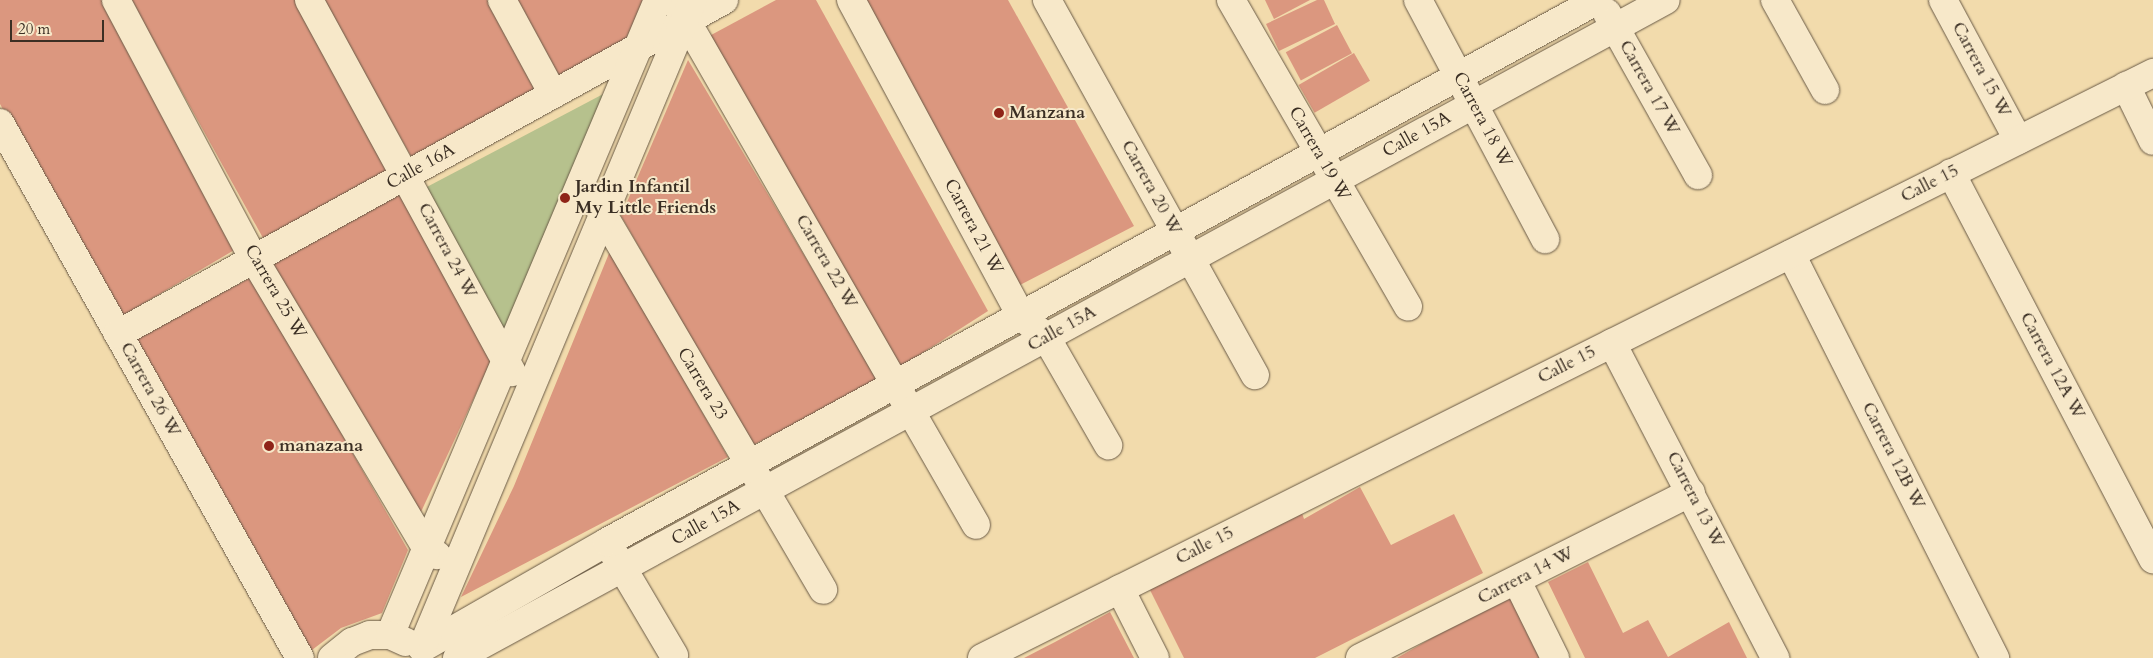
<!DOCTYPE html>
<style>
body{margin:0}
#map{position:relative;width:2153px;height:658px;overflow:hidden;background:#f2dbac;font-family:Cardo,serif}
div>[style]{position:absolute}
.green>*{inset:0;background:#b6c18d}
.building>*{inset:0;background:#db977f;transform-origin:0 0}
.roads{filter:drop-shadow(0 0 1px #695a46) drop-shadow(0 0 1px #695a46)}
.minor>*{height:28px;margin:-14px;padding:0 14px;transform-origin:14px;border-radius:14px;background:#f7e8c9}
.dots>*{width:14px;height:14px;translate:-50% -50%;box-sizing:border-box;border:2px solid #f7e8c9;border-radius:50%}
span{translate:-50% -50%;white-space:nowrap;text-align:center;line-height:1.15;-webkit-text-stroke:4px #f7e8c9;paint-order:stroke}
.street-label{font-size:18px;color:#3b2f24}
.poi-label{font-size:18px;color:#3b2f24;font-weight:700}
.left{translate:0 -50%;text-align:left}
.scale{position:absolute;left:10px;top:20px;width:94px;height:22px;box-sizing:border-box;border:2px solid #3b2f24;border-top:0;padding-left:6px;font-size:15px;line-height:18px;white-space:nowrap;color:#3b2f24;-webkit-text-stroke:4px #f7e8c9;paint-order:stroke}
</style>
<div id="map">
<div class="green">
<div style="clip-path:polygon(607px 92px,503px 333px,423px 189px)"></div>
</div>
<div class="building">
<div style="clip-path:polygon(0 0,103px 0,236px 249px,119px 318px,0 104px)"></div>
<div style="clip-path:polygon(131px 0,301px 0,396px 173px,263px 238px)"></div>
<div style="clip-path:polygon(323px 0,493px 0,544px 93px,413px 160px)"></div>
<div style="clip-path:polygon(510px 0,650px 0,634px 37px,554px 83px)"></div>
<div style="clip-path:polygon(776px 0,816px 0,988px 311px,899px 368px,700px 41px)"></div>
<div style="clip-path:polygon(866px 0,1008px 0,1134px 226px,1020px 285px)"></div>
<div style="clip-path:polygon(1265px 0,1310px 0,1274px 19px)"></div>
<div style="clip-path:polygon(1317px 0,1324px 0,1335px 24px,1279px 51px,1266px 24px)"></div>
<div style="left:1337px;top:25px;width:32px;height:58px;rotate:62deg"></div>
<div style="left:1354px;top:53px;width:32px;height:64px;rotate:60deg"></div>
<div style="clip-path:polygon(688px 60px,879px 381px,753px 445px,621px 216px)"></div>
<div style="clip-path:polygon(401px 194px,493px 357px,420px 514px,269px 264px)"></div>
<div style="clip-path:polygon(610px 251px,728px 457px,461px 597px,514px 486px)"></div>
<div style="clip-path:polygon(252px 277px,408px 550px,382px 613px,341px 628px,308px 653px,128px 342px)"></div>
<div style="clip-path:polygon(1360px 487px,1391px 545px,1454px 514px,1483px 573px,1315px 658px,1184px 658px,1149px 588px,1301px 510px,1304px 519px)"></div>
<div style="clip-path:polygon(1588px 562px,1623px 633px,1648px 620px,1668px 657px,1729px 622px,1747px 658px,1585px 658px,1548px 582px)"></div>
<div style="clip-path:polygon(1515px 595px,1546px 658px,1397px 658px,1449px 628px)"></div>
<div style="clip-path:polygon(1110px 612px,1134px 658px,1024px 658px,1055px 642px)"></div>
</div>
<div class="roads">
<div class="minor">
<div style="left:116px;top:0;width:293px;rotate:62deg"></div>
<div style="left:254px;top:259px;width:338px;rotate:59.2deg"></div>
<div style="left:427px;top:549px;width:12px;rotate:31deg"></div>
<div style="left:309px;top:0;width:424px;rotate:61.4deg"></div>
<div style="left:502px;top:0;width:107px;rotate:61.5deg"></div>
<div style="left:851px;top:0;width:359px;rotate:61.7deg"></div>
<div style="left:1021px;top:316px;width:33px;rotate:40deg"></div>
<div style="left:1046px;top:337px;width:125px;rotate:60.1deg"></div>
<div style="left:1047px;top:0;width:429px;rotate:61deg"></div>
<div style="left:1231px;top:0;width:354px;rotate:60deg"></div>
<div style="left:1418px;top:0;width:271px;rotate:62deg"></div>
<div style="left:1775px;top:0;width:103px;rotate:60.9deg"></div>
<div style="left:1943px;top:0;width:159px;rotate:61.8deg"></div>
<div style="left:679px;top:8px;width:596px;rotate:60.12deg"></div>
<div style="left:1607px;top:13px;width:186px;rotate:60.7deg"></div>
<div style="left:2126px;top:86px;width:61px;rotate:63.9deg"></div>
<div style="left:0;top:123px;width:613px;rotate:60.72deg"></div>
<div style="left:1951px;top:173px;width:436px;rotate:62.4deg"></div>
<div style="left:598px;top:206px;width:445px;rotate:59.6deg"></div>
<div style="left:1791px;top:254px;width:453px;rotate:63.2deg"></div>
<div style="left:118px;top:334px;width:692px;rotate:-28.86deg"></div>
<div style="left:1612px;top:343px;width:355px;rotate:62.6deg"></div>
<div style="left:613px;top:552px;width:120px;rotate:59.4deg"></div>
<div style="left:1517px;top:581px;width:86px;rotate:63.7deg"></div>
<div style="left:1120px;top:589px;width:77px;rotate:63.1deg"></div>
<div style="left:390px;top:635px;width:689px;rotate:-67.12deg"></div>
<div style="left:422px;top:648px;width:213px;rotate:-29.8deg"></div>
<div style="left:607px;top:542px;width:1130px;rotate:-28.68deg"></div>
<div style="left:422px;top:648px;width:702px;rotate:-67.3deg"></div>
<div style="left:332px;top:658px;width:26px;rotate:-39deg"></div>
<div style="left:352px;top:642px;width:19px;rotate:-21deg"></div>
<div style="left:370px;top:635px;width:20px"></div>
<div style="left:390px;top:635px;width:17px;rotate:24deg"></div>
<div style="left:457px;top:658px;width:1376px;rotate:-28.56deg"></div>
<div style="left:982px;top:658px;width:1309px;rotate:-26.55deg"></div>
<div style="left:1360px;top:658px;width:370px;rotate:-26.6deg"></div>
</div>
</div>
<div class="dots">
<div style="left:999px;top:113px;background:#8f2418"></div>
<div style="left:565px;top:198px;background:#8f2418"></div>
<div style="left:269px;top:446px;background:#8f2418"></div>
</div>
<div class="street-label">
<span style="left:1981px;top:70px;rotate:62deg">Carrera 15 W</span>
<span style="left:1649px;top:88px;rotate:61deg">Carrera 17 W</span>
<span style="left:1482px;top:120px;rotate:62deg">Carrera 18 W</span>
<span style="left:1417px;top:135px;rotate:-29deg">Calle 15A</span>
<span style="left:1319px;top:154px;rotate:60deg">Carrera 19 W</span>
<span style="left:421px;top:167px;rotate:-29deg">Calle 16A</span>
<span style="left:1930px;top:184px;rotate:-27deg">Calle 15</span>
<span style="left:1151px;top:188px;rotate:61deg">Carrera 20 W</span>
<span style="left:973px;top:227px;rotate:62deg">Carrera 21 W</span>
<span style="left:447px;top:251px;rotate:62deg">Carrera 24 W</span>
<span style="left:826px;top:262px;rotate:60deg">Carrera 22 W</span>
<span style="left:275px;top:292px;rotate:60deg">Carrera 25 W</span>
<span style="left:1062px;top:329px;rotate:-29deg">Calle 15A</span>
<span style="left:1567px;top:365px;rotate:-27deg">Calle 15</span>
<span style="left:2052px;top:366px;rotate:62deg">Carrera 12A W</span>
<span style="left:702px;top:384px;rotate:59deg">Carrera 23</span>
<span style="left:150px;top:390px;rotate:61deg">Carrera 26 W</span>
<span style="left:1893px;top:456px;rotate:63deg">Carrera 12B W</span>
<span style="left:1695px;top:500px;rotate:63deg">Carrera 13 W</span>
<span style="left:706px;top:523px;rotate:-29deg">Calle 15A</span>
<span style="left:1205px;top:546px;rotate:-27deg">Calle 15</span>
<span style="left:1526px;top:576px;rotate:-27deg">Carrera 14 W</span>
</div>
<div class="poi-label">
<span class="left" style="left:1009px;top:113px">Manzana</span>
<span class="left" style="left:575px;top:198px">Jardin Infantil<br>My Little Friends</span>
<span class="left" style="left:279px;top:446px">manazana</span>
</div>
<div class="scale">20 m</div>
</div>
